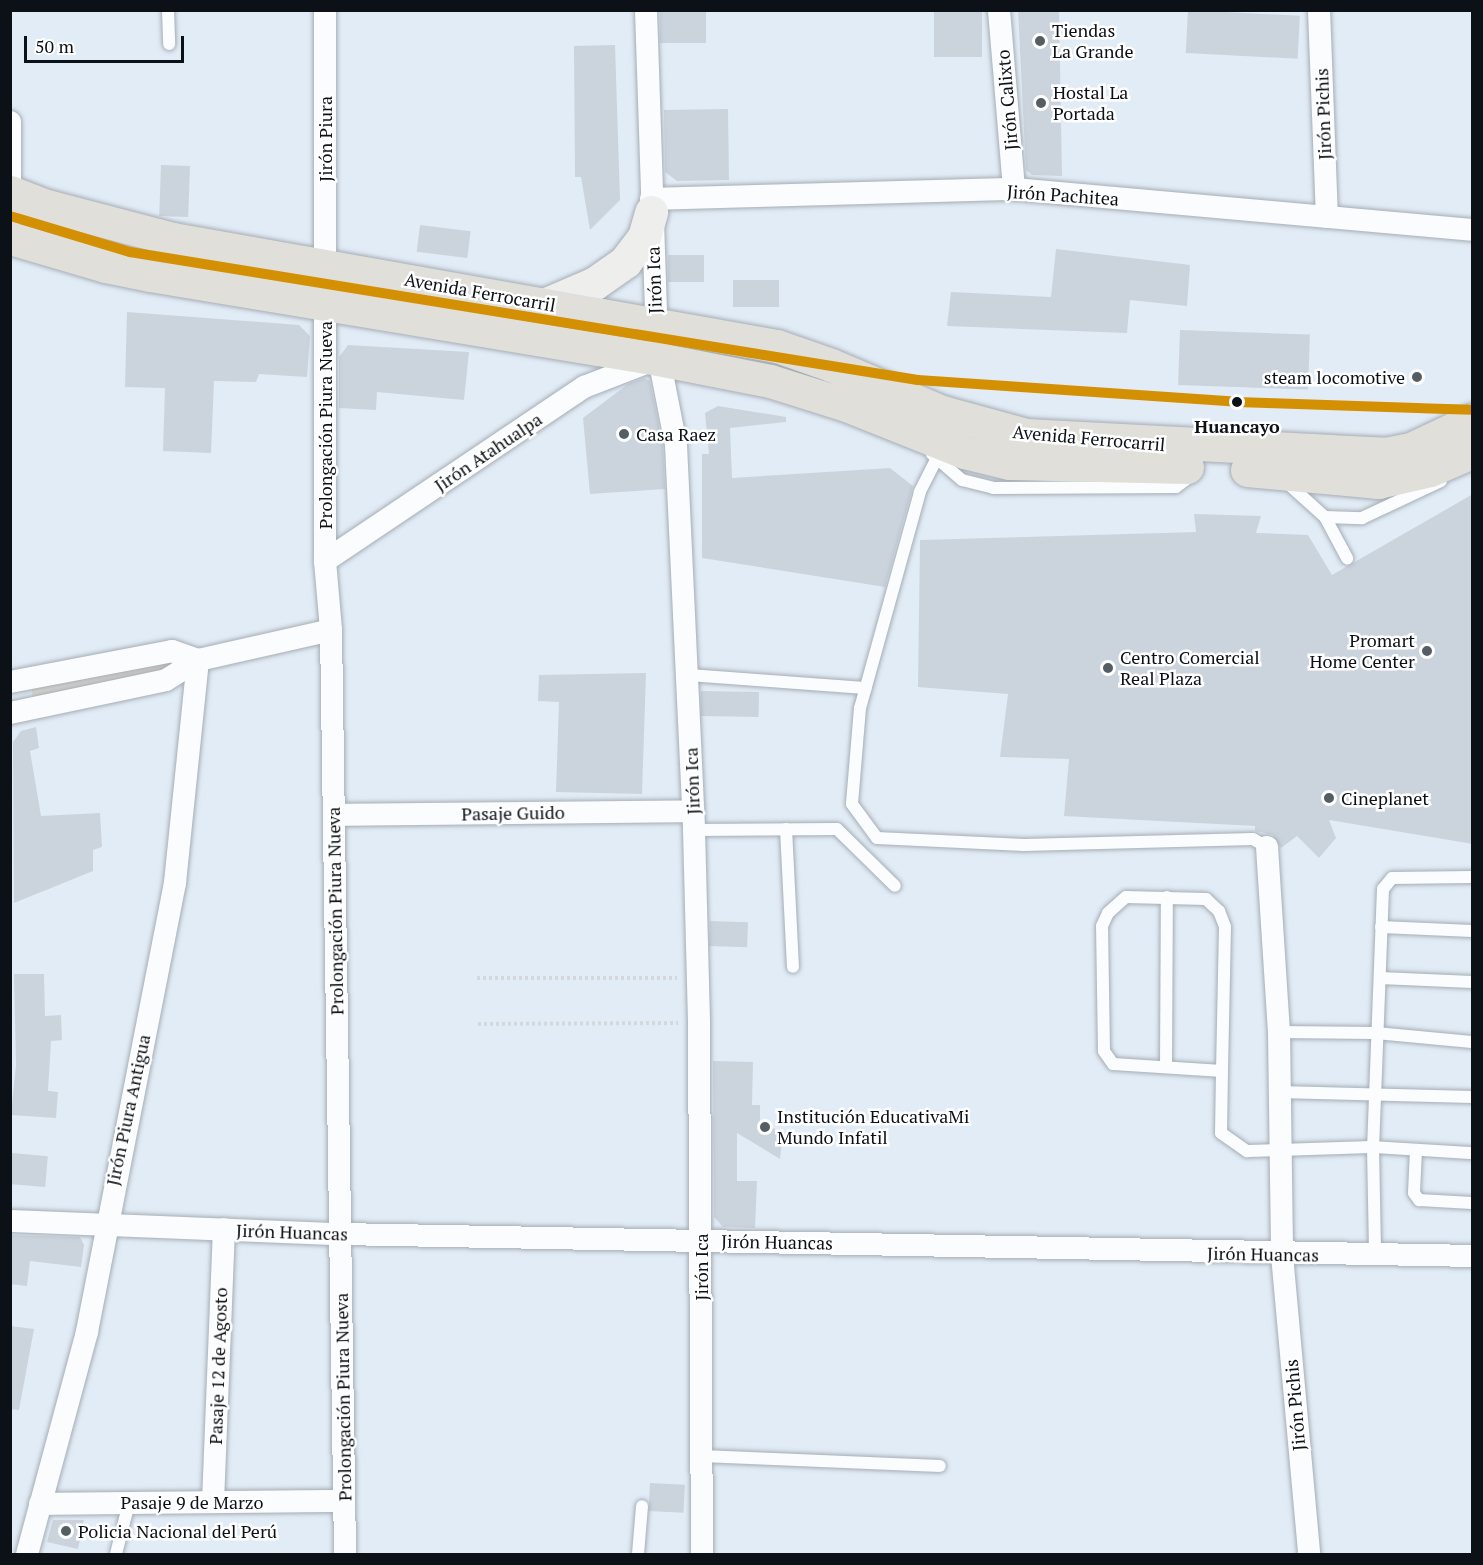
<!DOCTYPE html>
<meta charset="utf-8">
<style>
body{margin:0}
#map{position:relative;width:1483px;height:1565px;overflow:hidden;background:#e2ecf6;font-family:"PT Serif",serif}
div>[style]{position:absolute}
.green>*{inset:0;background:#dad9d0}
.building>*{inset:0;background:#cbd4dd;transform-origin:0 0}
.path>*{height:4px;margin-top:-2px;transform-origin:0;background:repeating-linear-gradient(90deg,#d4d8db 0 3px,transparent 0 6px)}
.roads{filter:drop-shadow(0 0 2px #a5adb5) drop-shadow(0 0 2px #a5adb5)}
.lane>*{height:12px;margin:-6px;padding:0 6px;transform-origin:6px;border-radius:6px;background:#fbfcfe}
.street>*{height:22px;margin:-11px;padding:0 11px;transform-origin:11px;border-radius:11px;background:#fbfcfe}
.secondary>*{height:33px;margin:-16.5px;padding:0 16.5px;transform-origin:16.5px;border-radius:16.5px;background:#eeeeec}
.primary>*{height:33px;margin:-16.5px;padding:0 16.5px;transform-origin:16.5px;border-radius:16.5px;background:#e0dfd9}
.rail>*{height:4.5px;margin-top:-2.25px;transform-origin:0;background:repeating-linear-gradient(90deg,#ced0d3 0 12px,transparent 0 18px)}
.rail-1>*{height:10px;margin:-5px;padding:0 5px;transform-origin:5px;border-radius:5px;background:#d49003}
.dots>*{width:16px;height:16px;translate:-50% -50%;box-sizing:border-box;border:3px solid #fff;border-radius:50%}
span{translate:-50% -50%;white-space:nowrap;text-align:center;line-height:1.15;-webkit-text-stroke:5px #fff;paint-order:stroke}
.poi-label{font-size:18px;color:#0b1117}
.left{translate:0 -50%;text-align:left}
.right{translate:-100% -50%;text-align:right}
.street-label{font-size:18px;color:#0b1117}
.stop-label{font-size:18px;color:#0b1117;font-weight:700}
.frame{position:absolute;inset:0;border:12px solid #0b1117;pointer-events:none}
.scale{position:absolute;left:24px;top:36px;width:160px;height:27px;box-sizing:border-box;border:3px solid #0b1117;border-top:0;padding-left:8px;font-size:18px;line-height:21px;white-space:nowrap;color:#0b1117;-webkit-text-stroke:4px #fff;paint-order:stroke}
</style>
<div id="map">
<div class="green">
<div style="clip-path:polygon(156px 660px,182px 667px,33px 701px,31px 682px)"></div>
</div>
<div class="building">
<div style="left:660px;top:10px;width:46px;height:33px"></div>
<div style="left:934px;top:10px;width:48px;height:47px"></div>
<div style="clip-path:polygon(1018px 10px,1059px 10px,1062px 176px,1032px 175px,1026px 170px)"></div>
<div style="left:1188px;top:10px;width:112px;height:43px;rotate:3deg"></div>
<div style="clip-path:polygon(615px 45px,620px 200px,590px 230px,581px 177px,575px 177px,574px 46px)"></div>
<div style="clip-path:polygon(728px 109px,729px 180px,677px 181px,665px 172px,664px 110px)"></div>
<div style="left:161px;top:165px;width:29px;height:51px;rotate:2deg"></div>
<div style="left:420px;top:225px;width:51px;height:27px;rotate:7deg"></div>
<div style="clip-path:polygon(1056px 249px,1190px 265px,1187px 306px,1130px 300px,1127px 333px,947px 326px,951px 292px,1051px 297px)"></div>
<div style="left:704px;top:255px;width:27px;height:36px;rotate:90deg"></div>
<div style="left:733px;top:280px;width:46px;height:27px"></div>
<div style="clip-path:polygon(127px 312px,299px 325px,310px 336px,307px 377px,259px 374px,256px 382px,214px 381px,211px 453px,163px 451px,165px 388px,125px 387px)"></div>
<div style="left:1180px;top:330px;width:130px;height:55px;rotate:2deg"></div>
<div style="clip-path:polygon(348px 345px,469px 352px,464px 400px,377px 392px,376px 410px,339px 408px,339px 357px)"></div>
<div style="clip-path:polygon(644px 378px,650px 381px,663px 447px,665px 489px,590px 494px,583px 418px,628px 384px)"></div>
<div style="clip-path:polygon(718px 406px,786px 417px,786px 422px,730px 428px,732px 478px,890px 468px,913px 486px,885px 587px,702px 558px,702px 454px,709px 454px,705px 413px)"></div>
<div style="clip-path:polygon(1473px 494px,1473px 844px,1329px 820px,1336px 838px,1319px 858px,1297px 836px,1281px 848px,1273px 835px,1255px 831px,1255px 826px,1064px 816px,1069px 759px,1000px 757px,1008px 694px,918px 687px,920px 540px,1196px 532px,1194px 514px,1261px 516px,1256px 533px,1308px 535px,1332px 575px)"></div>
<div style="clip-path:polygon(646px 673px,642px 794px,556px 792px,559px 702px,538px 701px,539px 675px)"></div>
<div style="left:701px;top:691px;width:58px;height:25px;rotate:1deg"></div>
<div style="clip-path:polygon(36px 727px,39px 748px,30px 751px,41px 816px,100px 813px,102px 847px,93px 850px,93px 871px,14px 903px,13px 742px,21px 731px)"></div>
<div style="left:710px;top:921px;width:38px;height:25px;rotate:2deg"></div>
<div style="clip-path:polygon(14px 974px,44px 974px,45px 1016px,61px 1015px,62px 1040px,51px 1041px,48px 1091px,58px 1092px,56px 1118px,11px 1115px,16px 1065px)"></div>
<div style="clip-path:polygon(713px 1061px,753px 1062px,752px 1105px,760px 1105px,760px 1123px,783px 1132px,780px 1159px,737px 1133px,737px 1181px,757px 1181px,755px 1228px,723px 1227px,714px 1217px)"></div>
<div style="left:12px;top:1153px;width:36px;height:31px;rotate:5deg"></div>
<div style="clip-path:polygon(10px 1235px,80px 1237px,84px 1245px,81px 1267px,30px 1261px,27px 1286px,10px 1284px)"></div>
<div style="clip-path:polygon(10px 1326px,34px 1329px,19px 1410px,10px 1409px)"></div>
<div style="left:650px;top:1483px;width:35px;height:28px;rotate:3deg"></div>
<div style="clip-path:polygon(53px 1520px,84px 1520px,78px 1549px,47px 1542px)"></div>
</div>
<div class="path">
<div style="left:477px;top:978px;width:200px"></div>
<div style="left:478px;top:1024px;width:200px;rotate:-0.3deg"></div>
</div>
<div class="roads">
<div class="lane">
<div style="left:168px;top:10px;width:34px;rotate:88deg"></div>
<div style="left:932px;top:454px;width:40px;rotate:41deg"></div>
<div style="left:962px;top:480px;width:32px;rotate:14deg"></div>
<div style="left:993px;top:488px;width:183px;rotate:-0.3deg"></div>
<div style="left:1176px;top:487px;width:21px;rotate:-37deg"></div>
<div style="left:937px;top:458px;width:38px;rotate:117deg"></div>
<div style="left:920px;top:492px;width:224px;rotate:105.5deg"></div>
<div style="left:860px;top:708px;width:96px;rotate:94.8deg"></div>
<div style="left:852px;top:804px;width:42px;rotate:53.7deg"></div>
<div style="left:877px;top:838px;width:147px;rotate:2.7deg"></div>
<div style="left:1024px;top:845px;width:229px;rotate:-1.5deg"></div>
<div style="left:1253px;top:839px;width:16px;rotate:30deg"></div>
<div style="left:1284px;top:480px;width:55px;rotate:42.1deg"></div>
<div style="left:1325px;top:517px;width:37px;rotate:2deg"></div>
<div style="left:1362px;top:518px;width:87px;rotate:-25.1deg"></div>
<div style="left:1325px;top:517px;width:47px;rotate:61.8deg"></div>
<div style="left:688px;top:675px;width:178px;rotate:4.2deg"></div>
<div style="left:786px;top:829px;width:138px;rotate:87.1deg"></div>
<div style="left:694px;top:830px;width:143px;rotate:-0.4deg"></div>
<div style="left:837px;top:829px;width:81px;rotate:44.5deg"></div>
<div style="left:1472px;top:877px;width:80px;rotate:179.3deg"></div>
<div style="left:1392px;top:878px;width:14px;rotate:129deg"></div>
<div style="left:1383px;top:889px;width:258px;rotate:92.2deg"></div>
<div style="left:1373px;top:1147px;width:99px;rotate:3.5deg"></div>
<div style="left:1381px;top:927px;width:91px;rotate:2.5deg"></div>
<div style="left:1380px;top:978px;width:92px;rotate:2.5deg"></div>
<div style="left:1279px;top:1032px;width:97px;rotate:0.6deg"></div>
<div style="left:1376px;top:1033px;width:96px;rotate:5.4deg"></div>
<div style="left:1166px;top:1067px;width:170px;rotate:-89.7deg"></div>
<div style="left:1222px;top:1071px;width:109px;rotate:-176.3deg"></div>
<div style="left:1113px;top:1064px;width:16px;rotate:-125deg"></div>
<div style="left:1104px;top:1051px;width:125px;rotate:-90.9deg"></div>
<div style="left:1102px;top:926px;width:14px;rotate:-65deg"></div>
<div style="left:1108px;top:913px;width:24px;rotate:-42deg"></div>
<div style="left:1126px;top:897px;width:80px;rotate:1.4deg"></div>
<div style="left:1206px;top:899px;width:18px;rotate:43deg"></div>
<div style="left:1219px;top:911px;width:17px;rotate:69deg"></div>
<div style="left:1225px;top:927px;width:144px;rotate:91.2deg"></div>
<div style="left:1222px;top:1071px;width:62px;rotate:90.9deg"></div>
<div style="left:1221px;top:1133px;width:32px;rotate:35deg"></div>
<div style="left:1247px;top:1151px;width:126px;rotate:-1.8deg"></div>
<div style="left:1373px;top:1147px;width:109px;rotate:88.9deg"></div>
<div style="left:1279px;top:1092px;width:193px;rotate:1.5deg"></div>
<div style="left:1416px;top:1150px;width:43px;rotate:92.7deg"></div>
<div style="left:1414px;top:1193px;width:9px;rotate:54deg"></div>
<div style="left:1419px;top:1200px;width:53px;rotate:3.2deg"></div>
<div style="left:702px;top:1456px;width:238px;rotate:2.4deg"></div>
<div style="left:116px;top:1554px;width:53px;rotate:-75.7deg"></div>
<div style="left:638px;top:1554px;width:48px;rotate:-85.2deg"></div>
</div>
<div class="street">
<div style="left:325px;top:10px;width:551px;rotate:90deg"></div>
<div style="left:325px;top:561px;width:69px;rotate:85deg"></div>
<div style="left:331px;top:630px;width:924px;rotate:89.13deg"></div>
<div style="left:646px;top:10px;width:338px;rotate:88.1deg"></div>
<div style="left:657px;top:348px;width:99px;rotate:78.9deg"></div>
<div style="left:676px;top:445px;width:385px;rotate:87.3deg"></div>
<div style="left:694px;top:830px;width:193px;rotate:88.5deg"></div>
<div style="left:699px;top:1023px;width:531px;rotate:89.68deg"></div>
<div style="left:999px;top:10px;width:180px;rotate:85.2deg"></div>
<div style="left:1319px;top:10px;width:207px;rotate:87.8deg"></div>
<div style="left:10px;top:122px;width:96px;rotate:90deg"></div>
<div style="left:651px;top:199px;width:363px;rotate:-1.6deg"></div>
<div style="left:1014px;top:189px;width:460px;rotate:5.1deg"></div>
<div style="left:325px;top:561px;width:312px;rotate:-33.9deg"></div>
<div style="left:584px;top:387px;width:72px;rotate:-21.2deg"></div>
<div style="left:10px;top:682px;width:165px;rotate:-10.8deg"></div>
<div style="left:172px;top:651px;width:28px;rotate:19deg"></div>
<div style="left:198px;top:660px;width:224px;rotate:95.9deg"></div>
<div style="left:175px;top:883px;width:458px;rotate:101.1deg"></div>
<div style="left:87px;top:1332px;width:230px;rotate:105.1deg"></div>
<div style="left:10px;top:713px;width:159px;rotate:-11.9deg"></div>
<div style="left:166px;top:680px;width:38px;rotate:-32deg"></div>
<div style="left:198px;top:660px;width:136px;rotate:-12.7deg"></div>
<div style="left:334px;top:815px;width:359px;rotate:-0.6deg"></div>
<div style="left:1267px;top:847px;width:185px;rotate:86.3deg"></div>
<div style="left:1279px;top:1032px;width:223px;rotate:89.2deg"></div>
<div style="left:1282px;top:1255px;width:300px;rotate:84.8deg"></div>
<div style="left:10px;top:1221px;width:330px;rotate:2.3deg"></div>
<div style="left:340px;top:1234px;width:1132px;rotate:1.11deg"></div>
<div style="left:213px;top:1502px;width:273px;rotate:-87.7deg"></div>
<div style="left:40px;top:1504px;width:304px;rotate:-0.6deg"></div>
</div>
<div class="secondary">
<div style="left:549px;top:303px;width:50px;rotate:-23.5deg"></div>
<div style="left:595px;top:283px;width:37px;rotate:-35deg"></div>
<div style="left:625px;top:262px;width:31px;rotate:-53deg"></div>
<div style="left:644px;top:237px;width:26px;rotate:-74deg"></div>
</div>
<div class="primary">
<div style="left:10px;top:192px;width:40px;rotate:21deg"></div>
<div style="left:47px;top:206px;width:130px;rotate:14.7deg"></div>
<div style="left:173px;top:239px;width:613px;rotate:10.05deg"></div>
<div style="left:777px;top:346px;width:57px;rotate:19.4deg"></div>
<div style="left:831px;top:365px;width:121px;rotate:22.9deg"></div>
<div style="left:942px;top:412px;width:87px;rotate:15.3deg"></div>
<div style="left:1026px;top:435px;width:360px;rotate:3deg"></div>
<div style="left:1385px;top:454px;width:26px;rotate:-11deg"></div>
<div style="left:1411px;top:449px;width:68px;rotate:-25.4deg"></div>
<div style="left:10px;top:238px;width:100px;rotate:16.3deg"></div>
<div style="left:106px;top:266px;width:45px;rotate:11.6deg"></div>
<div style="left:150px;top:275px;width:515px;rotate:9.39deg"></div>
<div style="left:658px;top:359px;width:114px;rotate:11.1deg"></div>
<div style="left:770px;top:381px;width:80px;rotate:17.5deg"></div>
<div style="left:846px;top:405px;width:127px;rotate:21.7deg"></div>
<div style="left:964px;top:452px;width:46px;rotate:13.7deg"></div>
<div style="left:1009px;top:463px;width:178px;rotate:1.3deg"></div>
<div style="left:1247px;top:470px;width:132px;rotate:5.2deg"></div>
<div style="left:1378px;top:482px;width:53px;rotate:-13deg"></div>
<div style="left:1430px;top:470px;width:46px;rotate:-23.2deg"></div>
</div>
</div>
<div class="rail">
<div style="left:10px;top:216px;width:125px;rotate:16.7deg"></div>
<div style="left:130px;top:252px;width:798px;rotate:9.23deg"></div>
<div style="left:918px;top:380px;width:320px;rotate:3.9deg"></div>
</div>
<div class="rail-1">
<div style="left:10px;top:216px;width:125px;rotate:16.7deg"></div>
<div style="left:130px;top:252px;width:798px;rotate:9.23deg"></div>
<div style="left:918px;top:380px;width:320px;rotate:3.9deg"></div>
<div style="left:1237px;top:402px;width:235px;rotate:1.9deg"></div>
</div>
<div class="dots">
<div style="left:1040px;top:41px;background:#565e65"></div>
<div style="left:1041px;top:103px;background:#565e65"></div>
<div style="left:1417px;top:377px;background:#565e65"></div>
<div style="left:1237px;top:402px;background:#0b1117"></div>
<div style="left:624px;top:434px;background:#565e65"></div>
<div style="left:1427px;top:651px;background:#565e65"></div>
<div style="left:1108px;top:668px;background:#565e65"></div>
<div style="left:1329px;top:798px;background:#565e65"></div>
<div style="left:765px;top:1127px;background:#565e65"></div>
<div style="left:66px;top:1531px;background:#565e65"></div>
</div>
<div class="poi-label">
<span class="left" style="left:1052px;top:41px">Tiendas<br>La Grande</span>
<span class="left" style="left:1053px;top:103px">Hostal La<br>Portada</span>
<span class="right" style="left:1405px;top:377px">steam locomotive</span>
<span class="left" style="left:636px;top:434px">Casa Raez</span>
<span class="right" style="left:1415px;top:651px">Promart<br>Home Center</span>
<span class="left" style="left:1120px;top:668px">Centro Comercial<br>Real Plaza</span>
<span class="left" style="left:1341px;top:798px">Cineplanet</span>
<span class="left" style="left:777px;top:1127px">Institución EducativaMi<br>Mundo Infatil</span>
<span class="left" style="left:78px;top:1531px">Policia Nacional del Perú</span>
</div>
<div class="street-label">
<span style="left:1007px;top:100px;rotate:-95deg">Jirón Calixto</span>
<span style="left:1323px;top:114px;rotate:-92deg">Jirón Pichis</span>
<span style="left:325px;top:139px;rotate:-90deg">Jirón Piura</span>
<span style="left:1063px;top:195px;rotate:4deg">Jirón Pachitea</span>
<span style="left:654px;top:280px;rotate:-92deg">Jirón Ica</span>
<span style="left:480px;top:292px;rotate:10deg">Avenida Ferrocarril</span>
<span style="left:325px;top:425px;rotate:-90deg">Prolongación Piura Nueva</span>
<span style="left:1089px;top:438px;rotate:5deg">Avenida Ferrocarril</span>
<span style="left:488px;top:452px;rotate:-34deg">Jirón Atahualpa</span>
<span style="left:692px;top:781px;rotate:-92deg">Jirón Ica</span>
<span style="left:513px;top:813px;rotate:-1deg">Pasaje Guido</span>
<span style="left:335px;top:911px;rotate:-91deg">Prolongación Piura Nueva</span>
<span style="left:128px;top:1110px;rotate:-78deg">Jirón Piura Antigua</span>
<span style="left:292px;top:1232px;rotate:2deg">Jirón Huancas</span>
<span style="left:777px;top:1242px;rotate:1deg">Jirón Huancas</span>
<span style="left:1263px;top:1254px;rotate:1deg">Jirón Huancas</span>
<span style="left:701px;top:1267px;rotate:-90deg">Jirón Ica</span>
<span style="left:218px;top:1366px;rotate:-88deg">Pasaje 12 de Agosto</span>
<span style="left:343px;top:1397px;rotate:-91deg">Prolongación Piura Nueva</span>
<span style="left:1295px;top:1405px;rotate:-95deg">Jirón Pichis</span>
<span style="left:192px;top:1502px">Pasaje 9 de Marzo</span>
</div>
<div class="stop-label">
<span style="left:1237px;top:426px">Huancayo</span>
</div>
<div class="frame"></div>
<div class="scale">50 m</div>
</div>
